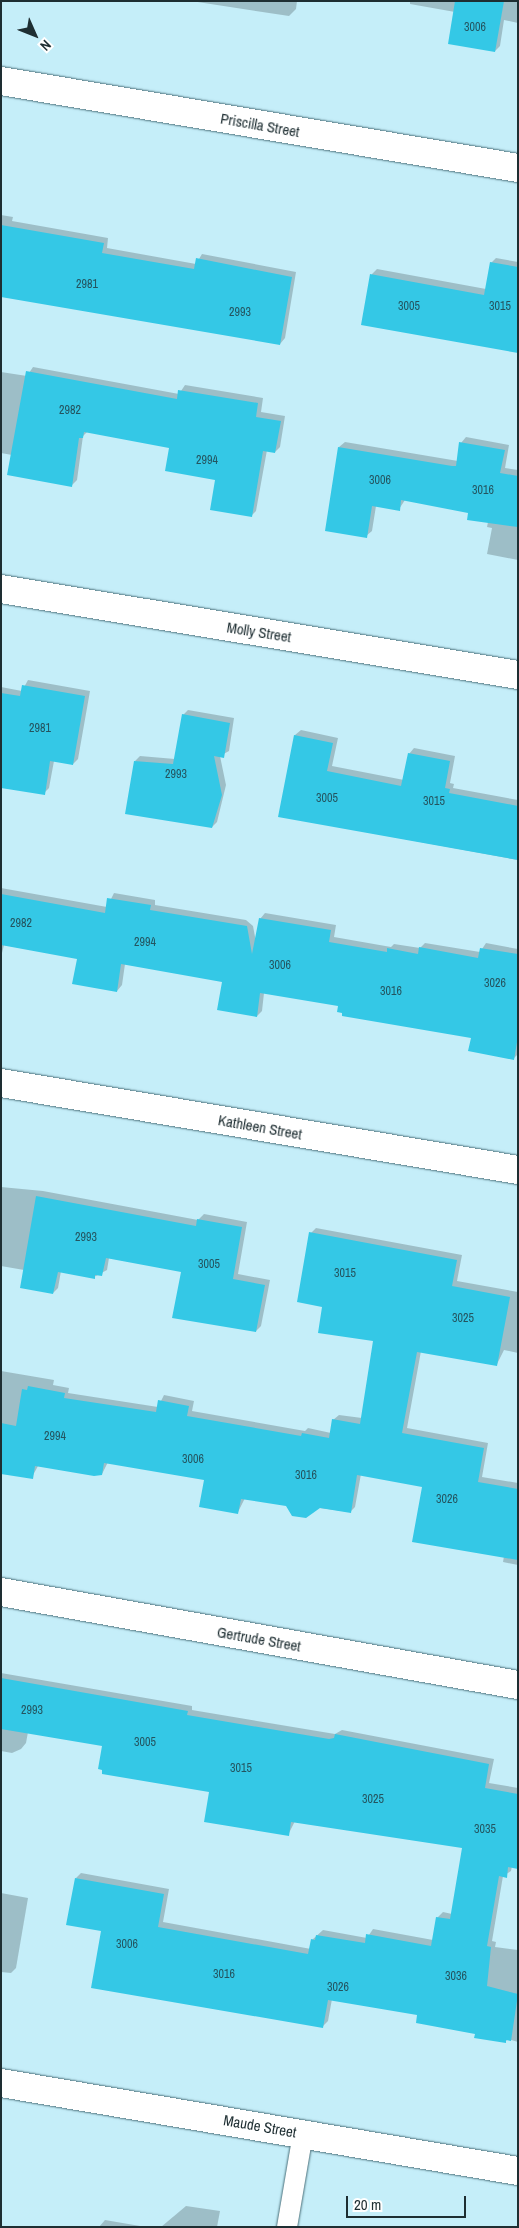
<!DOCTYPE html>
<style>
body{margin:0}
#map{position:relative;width:519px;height:2228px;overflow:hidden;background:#c5eef9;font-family:"Archivo Narrow",sans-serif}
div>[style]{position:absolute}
.shadow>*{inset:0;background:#0003}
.building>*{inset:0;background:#34c8e6}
.roads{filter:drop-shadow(0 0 1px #4b707a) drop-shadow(0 0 1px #4b707a)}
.service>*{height:20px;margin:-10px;padding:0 10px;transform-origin:10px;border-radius:10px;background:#fff}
.minor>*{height:28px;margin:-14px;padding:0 14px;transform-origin:14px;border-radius:14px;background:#fff}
.tertiary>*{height:28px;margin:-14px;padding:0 14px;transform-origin:14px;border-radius:14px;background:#fff}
span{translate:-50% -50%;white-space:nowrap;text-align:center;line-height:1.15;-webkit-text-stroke:4px #fff;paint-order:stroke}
.number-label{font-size:12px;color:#24545f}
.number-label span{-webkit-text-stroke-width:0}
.street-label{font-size:15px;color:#1e2e32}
.frame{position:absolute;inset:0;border:2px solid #1e2e32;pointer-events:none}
.north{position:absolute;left:10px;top:10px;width:50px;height:50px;-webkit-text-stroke:4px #fff;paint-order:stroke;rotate:134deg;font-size:14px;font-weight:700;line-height:20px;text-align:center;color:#1e2e32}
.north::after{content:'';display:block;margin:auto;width:18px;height:22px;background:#1e2e32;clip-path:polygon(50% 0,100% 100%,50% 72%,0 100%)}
.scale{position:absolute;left:346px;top:2196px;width:120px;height:22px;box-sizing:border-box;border:2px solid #1e2e32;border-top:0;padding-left:6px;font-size:15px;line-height:18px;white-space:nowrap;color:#1e2e32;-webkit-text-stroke:4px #fff;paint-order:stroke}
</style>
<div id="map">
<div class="shadow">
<div style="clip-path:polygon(191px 1px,297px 1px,296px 9px,289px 16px)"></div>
<div style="clip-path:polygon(410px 1px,518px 1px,518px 23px,504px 20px,500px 46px,495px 51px,455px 12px,410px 4px)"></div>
<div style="clip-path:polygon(1px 215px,13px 217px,12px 221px,108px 238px,107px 248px,196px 264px,202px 254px,296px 272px,285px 338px,280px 344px,1px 295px)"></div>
<div style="clip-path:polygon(496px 258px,518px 262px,518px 352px,363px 324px,372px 274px,377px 269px,486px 289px,491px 263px)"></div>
<div style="clip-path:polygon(33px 367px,179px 394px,185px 385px,263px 398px,261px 412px,285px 416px,280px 447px,275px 452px,267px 450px,256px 511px,251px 516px,216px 479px,170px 447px,88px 431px,83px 436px,77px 480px,71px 486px,12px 455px,1px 453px,1px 372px,27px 376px)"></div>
<div style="clip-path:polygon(466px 437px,509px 445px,505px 468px,518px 470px,518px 560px,487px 554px,492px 528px,487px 527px,488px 522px,469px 512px,405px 500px,399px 509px,376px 506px,372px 531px,366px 536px,339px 447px,345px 442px,458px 461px,461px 443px)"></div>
<div style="clip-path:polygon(28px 680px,90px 691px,78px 759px,73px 764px,54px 761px,49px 788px,44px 793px,1px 786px,1px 687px,22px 691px)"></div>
<div style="clip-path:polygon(188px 710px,234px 718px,229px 751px,220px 756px,226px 785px,217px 822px,212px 827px,135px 761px,140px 756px,175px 759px,183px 715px)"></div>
<div style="clip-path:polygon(301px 730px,338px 738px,332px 766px,404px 780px,409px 754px,414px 748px,455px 756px,450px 783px,454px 784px,453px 788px,518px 800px,518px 860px,280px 816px,295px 735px)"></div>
<div style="clip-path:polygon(1px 888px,107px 907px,114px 893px,155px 900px,155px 905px,246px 920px,253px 926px,256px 942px,260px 919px,265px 913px,336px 925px,334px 937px,391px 947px,394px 944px,420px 948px,425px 943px,480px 952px,486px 943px,518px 949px,518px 1054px,513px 1059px,472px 1037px,340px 1005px,264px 993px,262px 1011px,257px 1016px,223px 981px,125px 964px,122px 985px,117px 991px,78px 958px,4px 945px,1px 957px)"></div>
<div style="clip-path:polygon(1px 1187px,43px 1191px,198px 1220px,204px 1214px,247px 1222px,238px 1274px,270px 1280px,261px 1326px,256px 1331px,182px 1271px,109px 1258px,107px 1270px,94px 1277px,61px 1271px,58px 1288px,53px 1293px,24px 1270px,1px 1266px)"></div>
<div style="clip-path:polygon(316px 1228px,462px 1255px,457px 1281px,518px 1292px,518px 1353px,504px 1350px,497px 1364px,421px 1351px,407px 1428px,488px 1443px,482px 1477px,518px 1483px,518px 1565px,503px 1562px,504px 1556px,423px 1486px,361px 1474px,355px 1507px,350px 1512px,245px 1498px,238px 1512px,205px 1479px,108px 1462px,102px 1474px,38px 1466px,32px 1477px,1px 1472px,1px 1371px,54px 1380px,53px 1385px,69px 1388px,68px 1393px,158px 1407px,164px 1395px,194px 1401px,192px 1411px,305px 1431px,308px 1428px,331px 1433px,333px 1420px,339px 1415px,362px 1418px,374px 1340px,323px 1306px,311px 1233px)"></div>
<div style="clip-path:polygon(1px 1673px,192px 1706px,192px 1710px,335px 1734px,342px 1730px,494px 1759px,489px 1783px,518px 1788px,518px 1867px,512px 1866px,511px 1871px,503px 1876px,492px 1941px,496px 1942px,495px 1947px,518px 1950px,518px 2042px,508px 2039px,505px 2042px,419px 2014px,332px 1999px,328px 2021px,323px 2026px,103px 1930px,76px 1878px,81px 1873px,169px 1889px,163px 1922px,311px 1949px,312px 1940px,323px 1930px,367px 1938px,373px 1929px,433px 1940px,437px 1918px,443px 1912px,452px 1914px,463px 1847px,295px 1821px,288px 1835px,211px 1791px,104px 1745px,28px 1732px,26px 1743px,21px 1749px,12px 1753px,1px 1751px)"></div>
<div style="clip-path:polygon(1px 1893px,28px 1898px,16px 1968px,11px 1973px,1px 1972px)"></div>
<div style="clip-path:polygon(186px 2206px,220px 2211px,217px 2227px,161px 2227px)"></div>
<div style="clip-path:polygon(105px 2220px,146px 2227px,99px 2227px)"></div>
</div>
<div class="building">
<div style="clip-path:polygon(455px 1px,504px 1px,495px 52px,448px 44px)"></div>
<div style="clip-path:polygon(1px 225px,104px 243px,102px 253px,194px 269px,196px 258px,292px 277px,280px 345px,1px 297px)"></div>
<div style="clip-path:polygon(490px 262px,518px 267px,518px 353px,361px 325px,370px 274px,484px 295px)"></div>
<div style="clip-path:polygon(26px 371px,177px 399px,178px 390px,258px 403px,256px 417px,281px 421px,275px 453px,263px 451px,252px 517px,210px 510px,215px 480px,165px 471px,169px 448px,84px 432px,83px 438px,79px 438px,72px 487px,7px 475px)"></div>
<div style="clip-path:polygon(459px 442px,505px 450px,500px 473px,518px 476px,518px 527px,467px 520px,468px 513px,401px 500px,400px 511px,372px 506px,367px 538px,325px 531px,338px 447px,452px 466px,456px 466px)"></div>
<div style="clip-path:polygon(22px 685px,85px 696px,73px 765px,50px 761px,45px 795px,1px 788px,1px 693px,20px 696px)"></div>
<div style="clip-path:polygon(182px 714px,230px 723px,224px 758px,214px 756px,222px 795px,212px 828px,125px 814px,134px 761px,173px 764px)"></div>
<div style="clip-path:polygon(294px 735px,333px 743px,327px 771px,401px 786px,408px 753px,450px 761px,445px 788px,450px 789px,449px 793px,518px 806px,518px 860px,278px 817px)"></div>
<div style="clip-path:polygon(1px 894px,105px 913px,107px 898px,151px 905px,150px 910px,247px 926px,252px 954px,259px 918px,331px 930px,329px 942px,387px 952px,387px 948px,418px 954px,419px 947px,478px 958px,480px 948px,518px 954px,518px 1036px,514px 1060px,468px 1051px,471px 1038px,342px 1016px,342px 1013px,337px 1012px,338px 1006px,260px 993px,257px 1017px,217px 1010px,222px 982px,121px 964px,117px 992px,72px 984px,77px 959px,1px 945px)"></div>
<div style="clip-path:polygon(36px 1196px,196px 1226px,197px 1219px,242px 1227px,233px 1279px,265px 1285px,256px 1332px,172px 1318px,181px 1272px,106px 1258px,102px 1276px,95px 1275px,95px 1279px,58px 1272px,53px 1294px,20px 1288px)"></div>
<div style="clip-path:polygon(309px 1232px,457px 1260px,452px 1286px,510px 1297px,497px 1366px,417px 1352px,402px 1433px,484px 1448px,478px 1482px,518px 1489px,518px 1560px,412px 1542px,422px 1487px,357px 1475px,351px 1513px,320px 1508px,306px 1518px,292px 1516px,286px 1506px,241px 1499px,238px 1514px,199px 1507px,204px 1480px,104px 1463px,102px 1475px,94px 1476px,35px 1466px,33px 1479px,1px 1474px,1px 1423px,16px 1426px,22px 1389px,27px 1390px,28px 1386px,65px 1393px,64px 1398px,156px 1412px,158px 1400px,189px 1406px,187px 1416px,301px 1436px,302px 1433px,329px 1438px,332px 1419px,360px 1424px,373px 1341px,318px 1333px,322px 1307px,297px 1302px)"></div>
<div style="clip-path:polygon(1px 1678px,188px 1711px,187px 1715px,329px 1739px,334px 1738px,335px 1734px,489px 1764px,485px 1788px,518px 1794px,518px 1869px,508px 1867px,507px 1878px,499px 1876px,487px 1946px,491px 1947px,487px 1986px,518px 1994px,511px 2041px,506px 2040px,506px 2043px,474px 2038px,475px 2034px,416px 2023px,417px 2015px,328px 2000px,323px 2028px,91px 1988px,101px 1931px,66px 1925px,75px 1878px,164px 1894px,158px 1927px,308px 1954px,311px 1939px,315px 1940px,316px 1935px,365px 1943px,366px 1934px,431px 1946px,436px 1917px,450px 1919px,462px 1848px,291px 1822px,289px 1836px,204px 1822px,209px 1792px,102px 1774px,102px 1770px,98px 1769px,102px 1746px,1px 1729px)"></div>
</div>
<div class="roads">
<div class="service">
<div style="left:287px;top:2227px;width:95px;rotate:-80.3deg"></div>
</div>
<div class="minor">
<div style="left:1px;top:81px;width:524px;rotate:9.55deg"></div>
<div style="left:1px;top:589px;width:524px;rotate:9.44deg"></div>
<div style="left:1px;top:1083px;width:524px;rotate:9.55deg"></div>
<div style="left:1px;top:1592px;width:525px;rotate:10.2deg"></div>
</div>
<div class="tertiary">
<div style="left:1px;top:2083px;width:524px;rotate:9.66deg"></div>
</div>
</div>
<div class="number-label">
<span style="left:475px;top:28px">3006</span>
<span style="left:87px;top:285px">2981</span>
<span style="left:409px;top:307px">3005</span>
<span style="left:500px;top:307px">3015</span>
<span style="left:240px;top:313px">2993</span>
<span style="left:70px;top:411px">2982</span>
<span style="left:207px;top:461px">2994</span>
<span style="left:380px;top:481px">3006</span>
<span style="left:483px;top:491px">3016</span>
<span style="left:40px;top:729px">2981</span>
<span style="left:176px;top:775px">2993</span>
<span style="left:327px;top:799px">3005</span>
<span style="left:434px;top:802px">3015</span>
<span style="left:21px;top:924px">2982</span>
<span style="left:145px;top:943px">2994</span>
<span style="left:280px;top:966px">3006</span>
<span style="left:495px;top:984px">3026</span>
<span style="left:391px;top:992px">3016</span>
<span style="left:86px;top:1238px">2993</span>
<span style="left:209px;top:1265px">3005</span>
<span style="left:345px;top:1274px">3015</span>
<span style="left:463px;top:1319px">3025</span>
<span style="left:55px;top:1437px">2994</span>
<span style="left:193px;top:1460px">3006</span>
<span style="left:306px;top:1476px">3016</span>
<span style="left:447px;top:1500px">3026</span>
<span style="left:32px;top:1711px">2993</span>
<span style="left:145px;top:1743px">3005</span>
<span style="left:241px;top:1769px">3015</span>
<span style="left:373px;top:1800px">3025</span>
<span style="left:485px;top:1830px">3035</span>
<span style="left:127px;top:1945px">3006</span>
<span style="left:224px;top:1975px">3016</span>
<span style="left:456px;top:1977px">3036</span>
<span style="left:338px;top:1988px">3026</span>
</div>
<div class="street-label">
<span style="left:260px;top:125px;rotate:10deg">Priscilla Street</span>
<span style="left:259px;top:632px;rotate:9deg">Molly Street</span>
<span style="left:260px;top:1127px;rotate:10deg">Kathleen Street</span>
<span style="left:259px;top:1639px;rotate:10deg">Gertrude Street</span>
<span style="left:260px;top:2126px;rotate:10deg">Maude Street</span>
</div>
<div class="frame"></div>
<div class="north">N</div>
<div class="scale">20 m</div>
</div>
